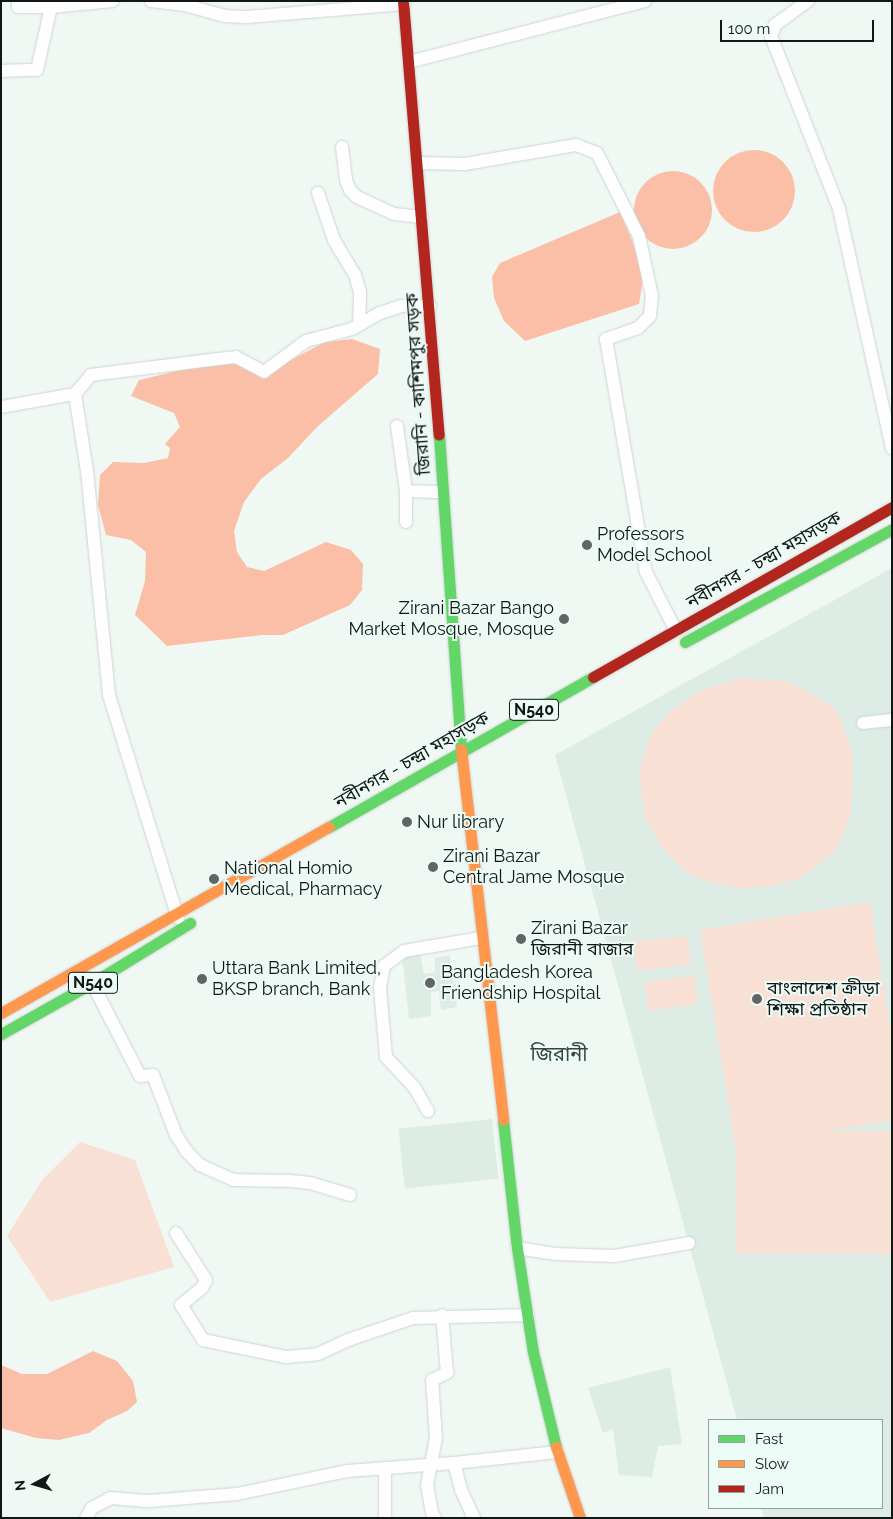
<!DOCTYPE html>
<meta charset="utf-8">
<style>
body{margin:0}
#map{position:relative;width:893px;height:1519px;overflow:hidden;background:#f0f8f4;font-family:Raleway,"Noto Sans Bengali",sans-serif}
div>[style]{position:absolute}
.built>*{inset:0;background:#ddede6;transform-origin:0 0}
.green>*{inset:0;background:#f8e0d5;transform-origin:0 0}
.water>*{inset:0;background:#fabfa6}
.round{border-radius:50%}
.roads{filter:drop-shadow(0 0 1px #ced4d1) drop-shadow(0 0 1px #ced4d1)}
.street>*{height:12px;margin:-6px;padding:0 6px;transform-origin:6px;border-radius:6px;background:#fdfefd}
.fast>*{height:11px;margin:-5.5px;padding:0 5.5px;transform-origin:5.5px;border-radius:5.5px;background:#63d668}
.slow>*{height:11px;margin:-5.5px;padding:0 5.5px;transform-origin:5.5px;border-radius:5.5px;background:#ff974d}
.jam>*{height:11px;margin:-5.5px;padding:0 5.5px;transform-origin:5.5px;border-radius:5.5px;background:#b3261e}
.dots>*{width:14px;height:14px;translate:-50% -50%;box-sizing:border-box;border:2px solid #ecfbf5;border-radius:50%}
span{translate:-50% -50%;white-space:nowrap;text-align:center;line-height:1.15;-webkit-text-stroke:4px #ecfbf5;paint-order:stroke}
.shield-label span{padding:1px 4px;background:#ecfbf5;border:1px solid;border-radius:4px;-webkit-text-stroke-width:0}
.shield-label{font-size:16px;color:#111715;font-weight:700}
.street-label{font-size:18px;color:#111715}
.poi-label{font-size:18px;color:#111715}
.left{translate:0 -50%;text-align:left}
.right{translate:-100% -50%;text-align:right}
.quarter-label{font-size:20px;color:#38443f}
.frame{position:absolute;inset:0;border:2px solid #111715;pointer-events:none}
.legend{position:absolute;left:708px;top:1419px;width:175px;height:90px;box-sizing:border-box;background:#ecfbf5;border:1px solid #94a09b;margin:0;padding:6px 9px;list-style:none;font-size:15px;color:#111715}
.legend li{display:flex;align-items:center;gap:10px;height:25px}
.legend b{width:25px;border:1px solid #94a09b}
.north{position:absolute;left:10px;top:1459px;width:50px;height:50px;-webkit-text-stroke:4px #ecfbf5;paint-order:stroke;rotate:264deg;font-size:14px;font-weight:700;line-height:20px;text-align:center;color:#111715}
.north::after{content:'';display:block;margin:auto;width:18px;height:22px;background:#111715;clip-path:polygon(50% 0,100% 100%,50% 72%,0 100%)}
.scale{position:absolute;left:720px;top:20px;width:154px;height:22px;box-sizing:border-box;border:2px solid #111715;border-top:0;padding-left:6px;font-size:15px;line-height:18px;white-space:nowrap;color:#111715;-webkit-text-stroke:4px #ecfbf5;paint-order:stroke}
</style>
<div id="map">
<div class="built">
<div style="clip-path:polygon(892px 568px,892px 1518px,764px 1518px,761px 1508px,882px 1508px,882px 1420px,737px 1420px,555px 755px)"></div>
<div style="clip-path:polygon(420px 954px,424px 974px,435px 972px,435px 958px,450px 955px,457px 1007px,441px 1010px,439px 991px,431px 992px,431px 1016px,409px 1019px,402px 956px)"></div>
<div style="left:492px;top:1119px;width:60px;height:94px;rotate:84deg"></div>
<div style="clip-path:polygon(670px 1367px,682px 1444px,658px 1446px,652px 1477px,619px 1475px,613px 1429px,603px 1433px,588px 1388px)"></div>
</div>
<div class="green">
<div style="clip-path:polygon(741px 678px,785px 681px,809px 692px,837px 710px,853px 755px,851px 815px,836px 850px,802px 878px,770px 886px,742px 889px,708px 882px,686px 872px,660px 845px,645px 817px,639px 773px,651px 733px,674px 709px,698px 692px)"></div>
<div style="clip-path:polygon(870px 902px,892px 1040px,892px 1121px,735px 1144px,700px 930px)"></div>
<div style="left:688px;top:936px;width:29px;height:54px;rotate:84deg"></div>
<div style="left:694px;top:975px;width:29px;height:50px;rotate:82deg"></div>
<div style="left:892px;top:1131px;width:123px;height:156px;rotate:90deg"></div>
<div style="clip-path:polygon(80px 1142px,135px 1160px,174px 1267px,50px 1302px,7px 1236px,42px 1180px)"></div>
</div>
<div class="water">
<div class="round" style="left:713px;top:150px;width:82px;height:82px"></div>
<div class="round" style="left:634px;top:171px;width:78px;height:78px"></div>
<div style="clip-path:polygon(620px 212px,632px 240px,643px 279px,639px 304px,525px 341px,504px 321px,494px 298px,492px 277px,500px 263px)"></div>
<div style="clip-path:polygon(352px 339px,380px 349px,378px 374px,317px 427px,288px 458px,261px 479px,244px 502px,234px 531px,237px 552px,247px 567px,264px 571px,326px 542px,351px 550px,363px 564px,362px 590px,350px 605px,283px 635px,263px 635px,167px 646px,135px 615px,145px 581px,146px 552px,131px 540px,106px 535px,98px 505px,100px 475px,113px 462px,144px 463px,168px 458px,170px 448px,165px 444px,180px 427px,174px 413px,131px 396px,139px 380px,177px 371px,230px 362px,263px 376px,272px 374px,285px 363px,325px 342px)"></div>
<div style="clip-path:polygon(93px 1351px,117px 1361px,133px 1381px,137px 1402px,127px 1411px,107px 1420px,89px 1433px,59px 1440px,36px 1438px,1px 1428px,1px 1365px,22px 1374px,47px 1374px)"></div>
</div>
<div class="roads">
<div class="street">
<div style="left:18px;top:1px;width:6px;rotate:90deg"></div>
<div style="left:18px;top:7px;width:33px"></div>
<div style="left:51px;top:7px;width:6px;rotate:-90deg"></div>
<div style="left:151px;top:1px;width:34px;rotate:7deg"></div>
<div style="left:185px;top:5px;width:41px;rotate:15.4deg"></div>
<div style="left:225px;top:16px;width:22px;rotate:3deg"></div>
<div style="left:247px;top:17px;width:158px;rotate:-4.7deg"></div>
<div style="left:808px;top:1px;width:41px;rotate:144deg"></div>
<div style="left:775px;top:25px;width:12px;rotate:110deg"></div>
<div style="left:771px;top:36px;width:186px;rotate:68.5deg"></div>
<div style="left:839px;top:209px;width:245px;rotate:77.5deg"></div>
<div style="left:409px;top:62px;width:244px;rotate:-14.5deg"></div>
<div style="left:1px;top:71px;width:36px;rotate:-2deg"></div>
<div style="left:37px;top:70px;width:65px;rotate:-77.5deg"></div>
<div style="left:51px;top:7px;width:62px;rotate:-5.5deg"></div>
<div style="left:342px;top:147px;width:33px;rotate:83deg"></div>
<div style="left:346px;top:180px;width:11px;rotate:68deg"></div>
<div style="left:350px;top:190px;width:10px;rotate:45deg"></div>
<div style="left:357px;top:197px;width:41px;rotate:24.7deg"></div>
<div style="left:394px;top:214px;width:28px;rotate:6deg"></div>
<div style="left:417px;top:163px;width:48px;rotate:1.2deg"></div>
<div style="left:465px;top:164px;width:113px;rotate:-9.7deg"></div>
<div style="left:576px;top:145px;width:22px;rotate:21deg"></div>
<div style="left:597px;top:153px;width:93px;rotate:63.2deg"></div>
<div style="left:639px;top:236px;width:61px;rotate:77.8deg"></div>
<div style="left:652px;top:296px;width:20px;rotate:96deg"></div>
<div style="left:650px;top:316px;width:17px;rotate:135deg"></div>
<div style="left:638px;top:328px;width:34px;rotate:161deg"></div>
<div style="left:606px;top:339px;width:236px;rotate:80.3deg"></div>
<div style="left:646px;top:572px;width:66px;rotate:63deg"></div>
<div style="left:359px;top:325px;width:24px;rotate:-30deg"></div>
<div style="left:380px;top:313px;width:22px;rotate:-18deg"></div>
<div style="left:401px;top:306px;width:29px"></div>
<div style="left:1px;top:407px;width:75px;rotate:-10deg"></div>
<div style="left:397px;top:426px;width:66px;rotate:82.1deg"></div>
<div style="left:406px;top:491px;width:37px;rotate:2deg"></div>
<div style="left:406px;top:491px;width:31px;rotate:90deg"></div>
<div style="left:863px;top:723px;width:29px;rotate:-6deg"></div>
<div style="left:178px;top:918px;width:233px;rotate:-107.2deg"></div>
<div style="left:109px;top:695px;width:225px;rotate:-95.6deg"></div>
<div style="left:87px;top:471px;width:78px;rotate:-98.9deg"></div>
<div style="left:75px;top:394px;width:25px;rotate:-50deg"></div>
<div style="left:91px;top:375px;width:128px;rotate:-7.2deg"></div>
<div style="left:218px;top:359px;width:18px;rotate:-6deg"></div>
<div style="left:236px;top:357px;width:32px;rotate:28deg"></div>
<div style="left:264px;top:372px;width:52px;rotate:-36.4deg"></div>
<div style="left:306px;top:341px;width:48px;rotate:-14.6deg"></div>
<div style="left:352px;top:329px;width:8px;rotate:-30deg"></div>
<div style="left:359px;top:325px;width:33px;rotate:-88deg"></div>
<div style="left:360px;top:292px;width:18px;rotate:-106deg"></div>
<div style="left:355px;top:275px;width:41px;rotate:-121deg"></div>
<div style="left:334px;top:240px;width:50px;rotate:-108.8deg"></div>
<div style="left:92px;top:983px;width:105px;rotate:62.7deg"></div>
<div style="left:140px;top:1076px;width:13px;rotate:-4deg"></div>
<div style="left:153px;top:1075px;width:64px;rotate:69deg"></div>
<div style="left:176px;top:1135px;width:20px;rotate:57deg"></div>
<div style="left:187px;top:1152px;width:18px;rotate:45deg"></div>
<div style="left:200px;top:1165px;width:36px;rotate:24deg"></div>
<div style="left:233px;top:1180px;width:58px;rotate:1deg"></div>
<div style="left:291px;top:1181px;width:19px;rotate:6deg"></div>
<div style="left:310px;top:1183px;width:42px;rotate:16.7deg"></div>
<div style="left:428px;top:1111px;width:28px;rotate:-120deg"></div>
<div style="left:414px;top:1087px;width:41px;rotate:-133deg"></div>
<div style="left:386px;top:1057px;width:69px;rotate:-95deg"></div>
<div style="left:380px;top:988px;width:22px;rotate:-80deg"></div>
<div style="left:384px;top:966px;width:25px;rotate:-37deg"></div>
<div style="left:404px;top:951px;width:78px;rotate:-9.6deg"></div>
<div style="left:176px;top:1233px;width:56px;rotate:57.4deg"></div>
<div style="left:206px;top:1280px;width:9px;rotate:117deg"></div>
<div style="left:202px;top:1288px;width:27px;rotate:141deg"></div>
<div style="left:181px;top:1305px;width:41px;rotate:57.8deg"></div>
<div style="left:203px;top:1340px;width:85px;rotate:11.6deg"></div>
<div style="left:286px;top:1357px;width:32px;rotate:-5deg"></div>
<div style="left:318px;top:1354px;width:33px;rotate:-25deg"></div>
<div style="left:348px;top:1340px;width:69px;rotate:-18.7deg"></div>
<div style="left:413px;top:1318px;width:115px;rotate:-1.5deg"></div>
<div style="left:517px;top:1248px;width:38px;rotate:9deg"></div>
<div style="left:555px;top:1254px;width:59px;rotate:1.9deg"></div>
<div style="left:614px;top:1256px;width:76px;rotate:-9.8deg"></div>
<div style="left:454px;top:1463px;width:28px;rotate:75deg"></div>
<div style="left:461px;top:1490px;width:31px;rotate:65deg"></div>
<div style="left:385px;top:1468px;width:50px;rotate:90deg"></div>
<div style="left:86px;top:1518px;width:12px;rotate:-59deg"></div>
<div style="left:92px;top:1508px;width:21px;rotate:-28deg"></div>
<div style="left:111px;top:1498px;width:38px;rotate:5deg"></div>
<div style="left:149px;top:1501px;width:88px;rotate:-4.5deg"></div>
<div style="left:237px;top:1494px;width:112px;rotate:-11.8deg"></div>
<div style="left:347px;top:1471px;width:107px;rotate:-4.3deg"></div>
<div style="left:454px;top:1463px;width:104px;rotate:-6.1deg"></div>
<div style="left:435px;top:1518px;width:6px;rotate:-121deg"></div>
<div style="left:432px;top:1513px;width:28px;rotate:-100deg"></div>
<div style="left:427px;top:1485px;width:48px;rotate:-79.2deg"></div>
<div style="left:436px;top:1438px;width:58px;rotate:-93.9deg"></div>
<div style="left:432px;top:1380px;width:17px;rotate:-25deg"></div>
<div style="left:447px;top:1373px;width:58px;rotate:-94.9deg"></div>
</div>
<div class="fast">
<div style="left:439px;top:435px;width:315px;rotate:86deg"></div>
<div style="left:685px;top:642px;width:236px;rotate:-28.6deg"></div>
<div style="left:329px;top:827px;width:304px;rotate:-29.6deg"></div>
<div style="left:1px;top:1034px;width:104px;rotate:-29.3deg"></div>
<div style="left:92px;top:983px;width:115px;rotate:-31.5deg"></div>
<div style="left:503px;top:1120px;width:129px;rotate:83.8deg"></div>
<div style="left:517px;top:1248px;width:105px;rotate:81.3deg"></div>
<div style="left:533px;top:1352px;width:98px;rotate:76.4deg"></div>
</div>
<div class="slow">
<div style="left:461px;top:749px;width:373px;rotate:83.5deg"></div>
<div style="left:1px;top:1013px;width:377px;rotate:-29.6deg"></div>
<div style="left:556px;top:1447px;width:75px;rotate:71.3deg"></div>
</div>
<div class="jam">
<div style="left:403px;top:1px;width:435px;rotate:85.3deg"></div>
<div style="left:593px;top:677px;width:344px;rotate:-29.6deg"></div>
</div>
</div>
<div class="dots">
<div style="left:587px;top:545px;background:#5f6663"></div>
<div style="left:564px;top:619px;background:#5f6663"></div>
<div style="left:407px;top:822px;background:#5f6663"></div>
<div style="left:433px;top:867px;background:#5f6663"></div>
<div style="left:214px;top:879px;background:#5f6663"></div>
<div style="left:521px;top:939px;background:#5f6663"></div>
<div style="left:202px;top:979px;background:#5f6663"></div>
<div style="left:430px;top:983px;background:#5f6663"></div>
<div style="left:757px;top:999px;background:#5f6663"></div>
</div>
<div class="shield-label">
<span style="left:534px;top:710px">N540</span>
<span style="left:93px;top:983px">N540</span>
</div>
<div class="street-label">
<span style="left:418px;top:384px;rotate:-94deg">জিরানি - কাশিমপুর সড়ক</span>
<span style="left:764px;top:560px;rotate:-30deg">নবীনগর - চন্দ্রা মহাসড়ক</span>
<span style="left:412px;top:760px;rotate:-30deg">নবীনগর - চন্দ্রা মহাসড়ক</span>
</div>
<div class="poi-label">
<span class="left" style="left:597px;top:545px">Professors<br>Model School</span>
<span class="right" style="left:554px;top:619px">Zirani Bazar Bango<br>Market Mosque, Mosque</span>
<span class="left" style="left:417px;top:822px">Nur library</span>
<span class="left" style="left:443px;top:867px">Zirani Bazar<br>Central Jame Mosque</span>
<span class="left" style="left:224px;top:879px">National Homio<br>Medical, Pharmacy</span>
<span class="left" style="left:531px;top:939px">Zirani Bazar<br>জিরানী বাজার</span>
<span class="left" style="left:212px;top:979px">Uttara Bank Limited,<br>BKSP branch, Bank</span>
<span class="left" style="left:441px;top:983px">Bangladesh Korea<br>Friendship Hospital</span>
<span class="left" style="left:767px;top:999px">বাংলাদেশ ক্রীড়া<br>শিক্ষা প্রতিষ্ঠান</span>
</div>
<div class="quarter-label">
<span style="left:559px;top:1054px">জিরানী</span>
</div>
<div class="frame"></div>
<ul class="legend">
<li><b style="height:6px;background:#63d668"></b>Fast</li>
<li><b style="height:6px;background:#ff974d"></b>Slow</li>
<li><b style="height:6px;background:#b3261e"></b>Jam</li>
</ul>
<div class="north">N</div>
<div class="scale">100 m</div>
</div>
